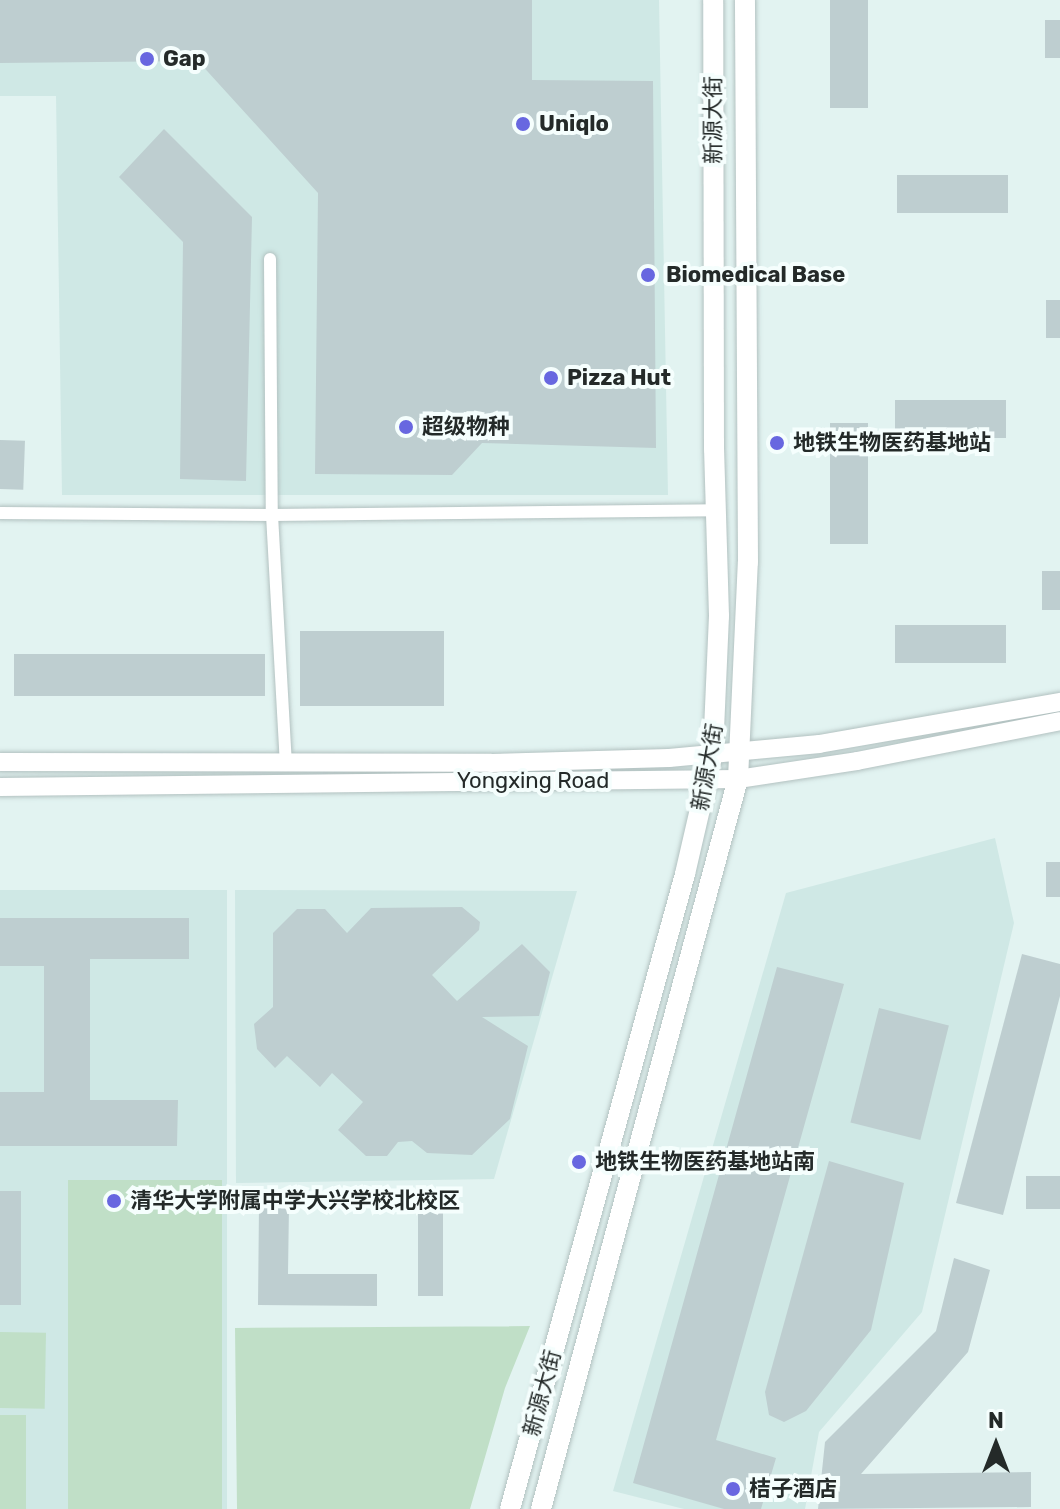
<!DOCTYPE html>
<meta charset="utf-8">
<style>
body{margin:0}
#map{position:relative;width:1060px;height:1509px;overflow:hidden;background:#e2f3f1;font-family:Rubik,"Noto Sans SC",sans-serif}
div>[style]{position:absolute}
.built>*{inset:0;background:#cfe8e5;transform-origin:0 0}
.green>*{inset:0;background:#c0dfc7;transform-origin:0 0}
.building>*{inset:0;background:#beced0;transform-origin:0 0}
.roads{filter:drop-shadow(0 0 2px #b2c1c0) drop-shadow(0 0 2px #b2c1c0)}
.street>*{height:12px;margin:-6px;padding:0 6px;transform-origin:6px;border-radius:6px;background:#fff}
.secondary>*{height:18px;margin:-9px;padding:0 9px;transform-origin:9px;border-radius:9px;background:#fff}
.primary>*{height:20px;margin:-10px;padding:0 10px;transform-origin:10px;border-radius:10px;background:#fff}
.dots>*{width:22px;height:22px;translate:-50% -50%;box-sizing:border-box;border:4px solid #f5fefd;border-radius:50%}
span{translate:-50% -50%;white-space:nowrap;text-align:center;line-height:1.15;-webkit-text-stroke:8px #f5fefd;paint-order:stroke}
.poi-label{font-size:22px;color:#242a29;font-weight:700}
.left{translate:0 -50%;text-align:left}
.street-label{font-size:22px;color:#242a29}
.north{position:absolute;left:956px;top:1405px;width:80px;height:80px;-webkit-text-stroke:6px #f5fefd;paint-order:stroke;rotate:0deg;font-size:22px;font-weight:700;line-height:32px;text-align:center;color:#242a29}
.north::after{content:'';display:block;margin:auto;width:28px;height:36px;background:#242a29;clip-path:polygon(50% 0,100% 100%,50% 72%,0 100%)}
</style>
<div id="map">
<div class="built">
<div style="clip-path:polygon(0 0,659px 0,668px 495px,62px 495px,56px 96px,0 96px)"></div>
<div style="clip-path:polygon(995px 838px,1014px 923px,922px 1312px,819px 1432px,805px 1509px,684px 1509px,613px 1491px,786px 893px)"></div>
<div style="left:227px;top:890px;width:619px;height:227px;rotate:90deg"></div>
<div style="clip-path:polygon(235px 890px,577px 891px,494px 1179px,236px 1183px)"></div>
</div>
<div class="green">
<div style="left:68px;top:1180px;width:154px;height:329px"></div>
<div style="clip-path:polygon(530px 1326px,505px 1388px,470px 1509px,237px 1509px,235px 1328px)"></div>
<div style="left:0;top:1332px;width:46px;height:76px;rotate:1deg"></div>
<div style="left:0;top:1415px;width:26px;height:94px"></div>
</div>
<div class="building">
<div style="clip-path:polygon(0 0,532px 0,532px 80px,653px 81px,656px 448px,482px 443px,452px 475px,315px 474px,318px 193px,198px 61px,0 63px)"></div>
<div style="left:830px;top:0;width:38px;height:108px"></div>
<div style="left:1045px;top:20px;width:15px;height:38px"></div>
<div style="clip-path:polygon(164px 129px,252px 217px,246px 481px,180px 479px,183px 242px,119px 177px)"></div>
<div style="left:1008px;top:175px;width:38px;height:111px;rotate:90deg"></div>
<div style="left:1046px;top:300px;width:14px;height:38px"></div>
<div style="left:895px;top:400px;width:111px;height:38px"></div>
<div style="left:830px;top:423px;width:38px;height:121px"></div>
<div style="left:0;top:440px;width:25px;height:49px;rotate:2deg"></div>
<div style="left:1042px;top:571px;width:18px;height:39px"></div>
<div style="left:1006px;top:625px;width:38px;height:111px;rotate:90deg"></div>
<div style="left:300px;top:631px;width:144px;height:75px"></div>
<div style="left:265px;top:654px;width:42px;height:251px;rotate:90deg"></div>
<div style="left:1046px;top:862px;width:14px;height:35px"></div>
<div style="clip-path:polygon(462px 907px,480px 922px,479px 930px,432px 975px,457px 1001px,522px 944px,550px 972px,539px 1016px,482px 1017px,528px 1046px,510px 1119px,472px 1155px,427px 1153px,412px 1141px,398px 1142px,387px 1156px,366px 1156px,338px 1130px,363px 1102px,332px 1073px,320px 1087px,287px 1056px,275px 1068px,257px 1049px,254px 1024px,273px 1007px,273px 933px,297px 909px,325px 909px,347px 933px,371px 908px)"></div>
<div style="clip-path:polygon(0 918px,189px 918px,189px 959px,90px 959px,90px 1100px,178px 1100px,177px 1146px,0 1146px,0 1092px,44px 1092px,44px 966px,0 966px)"></div>
<div style="clip-path:polygon(1022px 954px,1060px 964px,1060px 996px,1003px 1215px,956px 1203px)"></div>
<div style="clip-path:polygon(777px 967px,844px 984px,716px 1440px,776px 1458px,761px 1509px,724px 1509px,633px 1483px)"></div>
<div style="left:879px;top:1008px;width:72px;height:118px;rotate:14deg"></div>
<div style="clip-path:polygon(829px 1161px,904px 1183px,871px 1330px,806px 1411px,784px 1422px,769px 1415px,765px 1392px)"></div>
<div style="left:1060px;top:1176px;width:33px;height:34px;rotate:90deg"></div>
<div style="left:0;top:1191px;width:21px;height:114px"></div>
<div style="clip-path:polygon(259px 1205px,289px 1206px,288px 1274px,377px 1274px,377px 1306px,258px 1305px)"></div>
<div style="left:418px;top:1212px;width:25px;height:84px"></div>
<div style="clip-path:polygon(954px 1258px,990px 1270px,968px 1352px,861px 1474px,1031px 1472px,1031px 1507px,818px 1509px,825px 1442px,936px 1331px)"></div>
</div>
<div class="roads">
<div class="street">
<div style="left:270px;top:259px;width:256px;rotate:89.6deg"></div>
<div style="left:272px;top:515px;width:247px;rotate:86.8deg"></div>
<div style="left:0;top:513px;width:272px;rotate:0.4deg"></div>
<div style="left:272px;top:515px;width:445px;rotate:-0.6deg"></div>
</div>
<div class="secondary">
<div style="left:0;top:762px;width:491px;rotate:0.1deg"></div>
<div style="left:491px;top:763px;width:178px;rotate:-1.6deg"></div>
<div style="left:669px;top:758px;width:151px;rotate:-5.3deg"></div>
<div style="left:819px;top:744px;width:245px;rotate:-9.9deg"></div>
<div style="left:0;top:787px;width:738px;rotate:-0.62deg"></div>
<div style="left:738px;top:779px;width:120px;rotate:-8.6deg"></div>
<div style="left:857px;top:761px;width:207px;rotate:-11.1deg"></div>
</div>
<div class="primary">
<div style="left:510px;top:1509px;width:659px;rotate:-74.59deg"></div>
<div style="left:685px;top:874px;width:124px;rotate:-77deg"></div>
<div style="left:713px;top:753px;width:137px;rotate:-87.5deg"></div>
<div style="left:719px;top:616px;width:167px;rotate:-91.7deg"></div>
<div style="left:714px;top:449px;width:449px;rotate:-90.1deg"></div>
<div style="left:541px;top:1509px;width:756px;rotate:-74.9deg"></div>
<div style="left:738px;top:779px;width:217px;rotate:-87.4deg"></div>
<div style="left:748px;top:562px;width:562px;rotate:-90.31deg"></div>
</div>
</div>
<div class="dots">
<div style="left:147px;top:59px;background:#6867e0"></div>
<div style="left:523px;top:124px;background:#6867e0"></div>
<div style="left:648px;top:275px;background:#6867e0"></div>
<div style="left:551px;top:378px;background:#6867e0"></div>
<div style="left:406px;top:427px;background:#6867e0"></div>
<div style="left:777px;top:443px;background:#6867e0"></div>
<div style="left:579px;top:1162px;background:#6867e0"></div>
<div style="left:114px;top:1201px;background:#6867e0"></div>
<div style="left:733px;top:1489px;background:#6867e0"></div>
</div>
<div class="poi-label">
<span class="left" style="left:163px;top:59px">Gap</span>
<span class="left" style="left:539px;top:124px">Uniqlo</span>
<span class="left" style="left:666px;top:275px">Biomedical Base</span>
<span class="left" style="left:567px;top:378px">Pizza Hut</span>
<span class="left" style="left:422px;top:427px">超级物种</span>
<span class="left" style="left:793px;top:443px">地铁生物医药基地站</span>
<span class="left" style="left:595px;top:1162px">地铁生物医药基地站南</span>
<span class="left" style="left:130px;top:1201px">清华大学附属中学大兴学校北校区</span>
<span class="left" style="left:749px;top:1489px">桔子酒店</span>
</div>
<div class="street-label">
<span style="left:713px;top:120px;rotate:-90deg">新源大街</span>
<span style="left:707px;top:767px;rotate:-80deg">新源大街</span>
<span style="left:533px;top:781px">Yongxing Road</span>
<span style="left:542px;top:1393px;rotate:-75deg">新源大街</span>
</div>
<div class="north">N</div>
</div>
